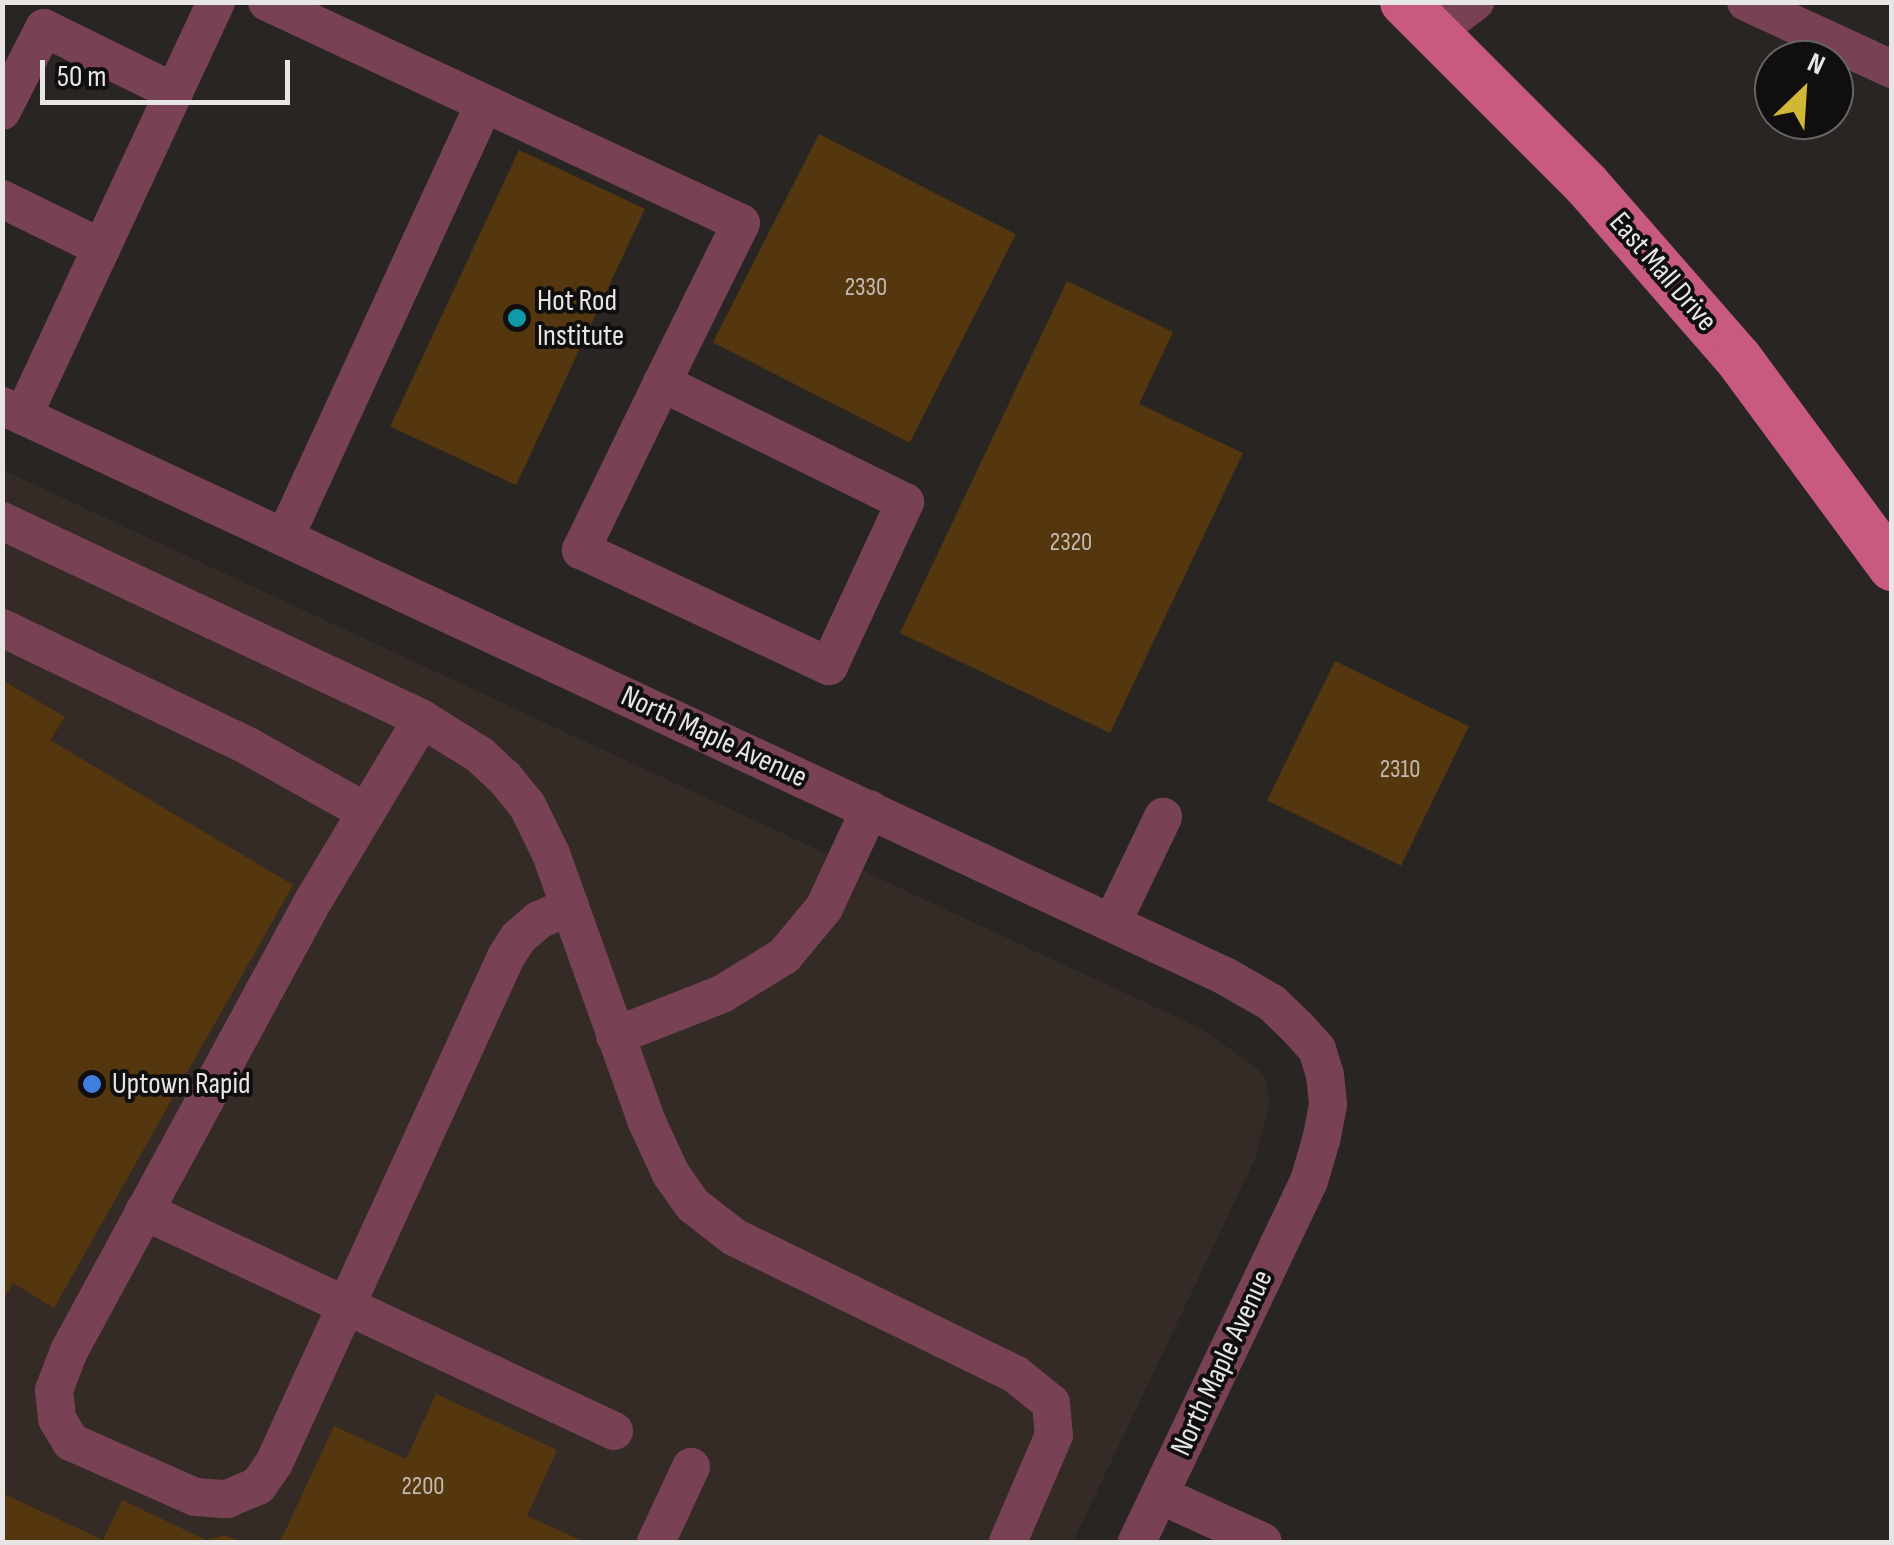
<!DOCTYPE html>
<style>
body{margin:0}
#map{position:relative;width:1894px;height:1545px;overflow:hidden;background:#282523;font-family:"Sofia Sans Condensed",sans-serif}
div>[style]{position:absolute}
.built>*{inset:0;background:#342b26}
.building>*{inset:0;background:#54370f;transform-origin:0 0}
.minor>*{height:38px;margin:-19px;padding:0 19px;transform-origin:19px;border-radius:19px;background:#784254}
.major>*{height:48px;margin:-24px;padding:0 24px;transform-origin:24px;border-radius:24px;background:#c85981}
.dots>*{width:28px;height:28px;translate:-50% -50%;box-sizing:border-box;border:5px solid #100e0e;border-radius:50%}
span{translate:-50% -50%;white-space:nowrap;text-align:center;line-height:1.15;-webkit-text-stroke:8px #100e0e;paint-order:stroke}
.number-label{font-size:25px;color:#c3bab0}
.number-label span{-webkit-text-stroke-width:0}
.street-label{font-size:30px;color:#e8e6e5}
.poi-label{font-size:30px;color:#e8e6e5}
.left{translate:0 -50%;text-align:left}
.frame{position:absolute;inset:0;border:5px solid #e8e6e5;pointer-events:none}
.north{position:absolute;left:1754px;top:40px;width:100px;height:100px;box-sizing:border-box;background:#100e0e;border:2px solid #666464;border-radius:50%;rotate:25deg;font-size:28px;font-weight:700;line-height:40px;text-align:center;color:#e8e6e5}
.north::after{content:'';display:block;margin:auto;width:35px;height:45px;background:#d1b736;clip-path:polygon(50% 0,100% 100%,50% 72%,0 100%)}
.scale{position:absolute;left:40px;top:60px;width:250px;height:45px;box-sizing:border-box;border:5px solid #e8e6e5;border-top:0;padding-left:12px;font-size:30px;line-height:35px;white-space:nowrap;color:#e8e6e5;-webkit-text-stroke:8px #100e0e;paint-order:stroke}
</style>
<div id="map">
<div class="built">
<div style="clip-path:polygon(3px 470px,1198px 1027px,1256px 1067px,1265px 1078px,1270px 1102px,1255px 1159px,1073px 1542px,3px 1542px)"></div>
</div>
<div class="building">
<div style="left:819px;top:134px;width:221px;height:234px;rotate:27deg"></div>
<div style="left:519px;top:150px;width:139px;height:305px;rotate:25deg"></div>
<div style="clip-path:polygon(1067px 281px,1173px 332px,1139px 404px,1243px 453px,1110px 733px,900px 633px)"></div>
<div style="left:1335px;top:661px;width:149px;height:155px;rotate:26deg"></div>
<div style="clip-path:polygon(2px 680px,65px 717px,50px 740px,293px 885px,54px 1308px,13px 1283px,2px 1302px)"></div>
<div style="clip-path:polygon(436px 1394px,557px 1450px,527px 1516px,585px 1542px,280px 1542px,334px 1426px,406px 1459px)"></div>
<div style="clip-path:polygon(2px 1493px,103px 1540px,122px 1500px,206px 1540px,225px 1535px,241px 1542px,2px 1542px)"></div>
</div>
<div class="minor">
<div style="left:267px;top:2px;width:523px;rotate:25deg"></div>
<div style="left:741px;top:223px;width:178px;rotate:116.3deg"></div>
<div style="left:662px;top:383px;width:186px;rotate:115.9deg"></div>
<div style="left:581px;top:550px;width:274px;rotate:25.1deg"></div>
<div style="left:829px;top:666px;width:181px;rotate:-65.1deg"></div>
<div style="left:905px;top:502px;width:271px;rotate:-153.9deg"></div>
<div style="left:1746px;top:2px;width:161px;rotate:24.7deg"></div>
<div style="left:1436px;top:31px;width:49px;rotate:-36.6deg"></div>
<div style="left:2px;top:111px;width:93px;rotate:-63.2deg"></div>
<div style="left:44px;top:28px;width:145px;rotate:26.2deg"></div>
<div style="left:2px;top:199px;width:111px;rotate:26.1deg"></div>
<div style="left:2px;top:406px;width:1349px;rotate:24.99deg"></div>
<div style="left:1225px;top:976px;width:54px;rotate:29.9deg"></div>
<div style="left:1272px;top:1003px;width:35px;rotate:44deg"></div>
<div style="left:1297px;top:1027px;width:30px;rotate:48deg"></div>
<div style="left:1317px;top:1049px;width:27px;rotate:73deg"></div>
<div style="left:1325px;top:1075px;width:30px;rotate:84deg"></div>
<div style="left:1328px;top:1105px;width:36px;rotate:101deg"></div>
<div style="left:1321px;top:1140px;width:43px;rotate:106.3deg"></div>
<div style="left:1309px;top:1181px;width:400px;rotate:115.5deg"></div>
<div style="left:23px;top:416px;width:457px;rotate:-65deg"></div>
<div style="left:2px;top:521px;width:464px;rotate:25.2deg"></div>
<div style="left:422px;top:719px;width:68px;rotate:31.8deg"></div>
<div style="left:480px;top:755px;width:33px;rotate:43deg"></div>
<div style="left:504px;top:777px;width:36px;rotate:51deg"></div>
<div style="left:527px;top:805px;width:55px;rotate:63.9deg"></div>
<div style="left:551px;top:854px;width:282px;rotate:70.3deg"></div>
<div style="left:646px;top:1120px;width:60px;rotate:65.2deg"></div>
<div style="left:671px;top:1174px;width:38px;rotate:55deg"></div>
<div style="left:693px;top:1205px;width:52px;rotate:38deg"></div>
<div style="left:734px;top:1237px;width:313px;rotate:26deg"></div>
<div style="left:1015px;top:1374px;width:46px;rotate:38.9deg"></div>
<div style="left:1051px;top:1403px;width:32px;rotate:85deg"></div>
<div style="left:1054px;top:1435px;width:116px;rotate:113.3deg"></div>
<div style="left:285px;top:537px;width:477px;rotate:-65.3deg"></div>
<div style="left:2px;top:628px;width:273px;rotate:25.6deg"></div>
<div style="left:248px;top:746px;width:135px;rotate:29.2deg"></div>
<div style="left:422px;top:719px;width:212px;rotate:120.9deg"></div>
<div style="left:313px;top:901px;width:512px;rotate:118.47deg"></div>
<div style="left:69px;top:1351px;width:42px;rotate:111deg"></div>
<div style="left:54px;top:1390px;width:29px;rotate:84deg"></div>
<div style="left:57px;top:1419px;width:27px;rotate:59deg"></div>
<div style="left:71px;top:1442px;width:136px;rotate:23.9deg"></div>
<div style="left:195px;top:1497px;width:32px;rotate:4deg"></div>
<div style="left:227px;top:1499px;width:34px;rotate:-23deg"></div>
<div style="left:258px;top:1486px;width:28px;rotate:-55deg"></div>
<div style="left:274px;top:1463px;width:557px;rotate:-65.37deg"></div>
<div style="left:506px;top:957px;width:22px;rotate:-58deg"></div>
<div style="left:518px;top:938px;width:28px;rotate:-41deg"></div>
<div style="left:539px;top:920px;width:34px;rotate:-24deg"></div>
<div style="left:1112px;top:923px;width:118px;rotate:-64.3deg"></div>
<div style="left:615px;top:1036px;width:115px;rotate:-21.4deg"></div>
<div style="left:722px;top:994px;width:73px;rotate:-31.5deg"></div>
<div style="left:784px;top:956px;width:62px;rotate:-50.2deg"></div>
<div style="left:824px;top:908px;width:109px;rotate:-65.1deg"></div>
<div style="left:144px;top:1211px;width:519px;rotate:25.08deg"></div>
<div style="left:1160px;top:1495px;width:113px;rotate:24.5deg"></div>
<div style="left:656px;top:1542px;width:83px;rotate:-65deg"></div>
</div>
<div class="major">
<div style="left:1404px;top:2px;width:257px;rotate:45deg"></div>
<div style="left:1586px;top:184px;width:231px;rotate:48.9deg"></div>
<div style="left:1738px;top:358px;width:260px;rotate:53.6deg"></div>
</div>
<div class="dots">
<div style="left:517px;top:318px;background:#0f9aa8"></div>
<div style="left:92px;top:1084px;background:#3f7fe0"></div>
</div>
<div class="number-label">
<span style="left:866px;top:288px">2330</span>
<span style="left:1071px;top:543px">2320</span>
<span style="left:1400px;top:770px">2310</span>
<span style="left:423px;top:1487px">2200</span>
</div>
<div class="street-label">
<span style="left:1663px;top:272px;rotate:49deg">East Mall Drive</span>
<span style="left:714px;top:737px;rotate:25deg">North Maple Avenue</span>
<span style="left:1222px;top:1363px;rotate:-65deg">North Maple Avenue</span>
</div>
<div class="poi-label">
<span class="left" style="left:537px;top:318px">Hot Rod<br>Institute</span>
<span class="left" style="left:112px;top:1084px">Uptown Rapid</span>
</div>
<div class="frame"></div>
<div class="north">N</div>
<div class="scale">50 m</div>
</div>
